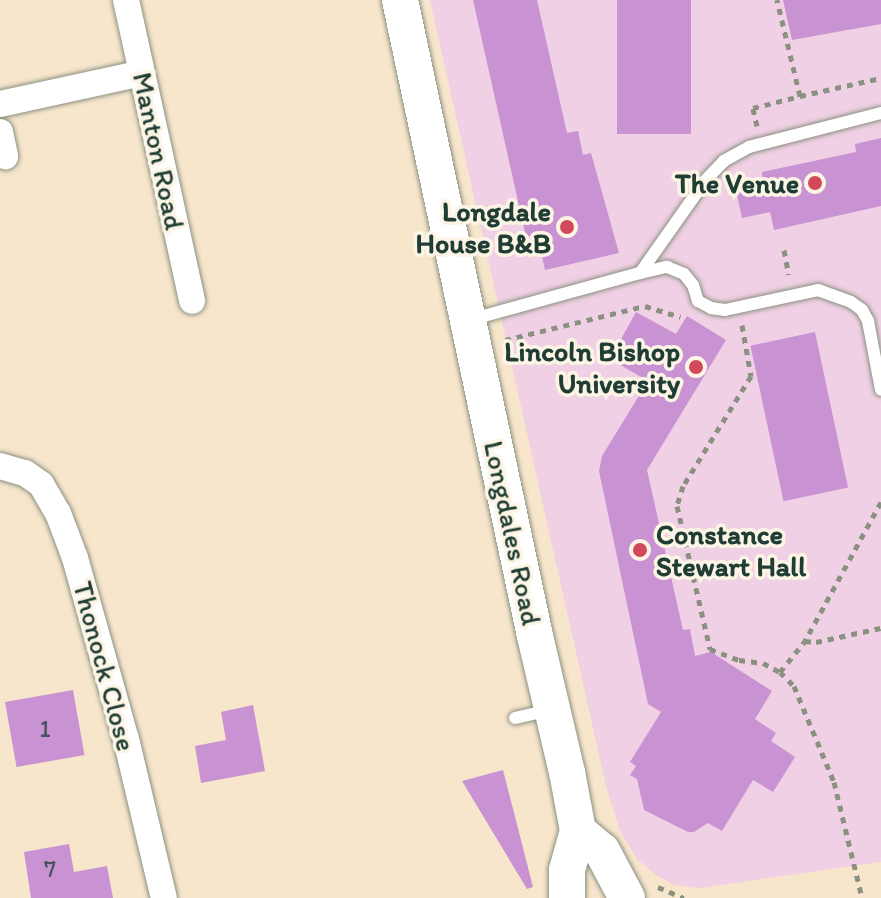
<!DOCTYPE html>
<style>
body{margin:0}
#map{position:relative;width:881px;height:898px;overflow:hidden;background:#f7e5cc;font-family:Itim,sans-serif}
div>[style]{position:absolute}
.built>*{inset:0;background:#f0d0e4}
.building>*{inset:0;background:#c892d3;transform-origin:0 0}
.path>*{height:5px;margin-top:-2.5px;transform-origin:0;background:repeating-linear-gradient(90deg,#8b9180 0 6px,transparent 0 12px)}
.roads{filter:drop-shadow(0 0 2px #8b9180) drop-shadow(0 0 2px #8b9180)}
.service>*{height:12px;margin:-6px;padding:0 6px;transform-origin:6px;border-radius:6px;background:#fff}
.minor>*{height:26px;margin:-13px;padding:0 13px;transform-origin:13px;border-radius:13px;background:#fff}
.secondary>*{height:36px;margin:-18px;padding:0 18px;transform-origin:18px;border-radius:18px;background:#fff}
.dots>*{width:22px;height:22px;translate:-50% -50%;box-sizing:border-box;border:4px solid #fcf5e5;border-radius:50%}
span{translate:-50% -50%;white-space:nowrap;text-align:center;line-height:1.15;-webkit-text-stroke:7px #fcf5e5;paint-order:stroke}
.number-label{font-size:24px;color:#49525c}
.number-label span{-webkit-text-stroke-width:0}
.street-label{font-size:28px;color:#1f3d34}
.poi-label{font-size:28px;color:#1f3d34;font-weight:700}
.right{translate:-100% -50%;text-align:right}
.left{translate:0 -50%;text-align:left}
</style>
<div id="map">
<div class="built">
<div style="clip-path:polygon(430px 0,881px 0,881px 862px,700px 888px,674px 885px,656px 875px,637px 859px,620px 831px,606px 786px)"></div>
</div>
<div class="building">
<div style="clip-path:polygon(473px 0,537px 0,567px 133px,578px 131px,583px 155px,591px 153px,619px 253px,545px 270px,537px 234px,526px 237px)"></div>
<div style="left:617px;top:0;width:74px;height:134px"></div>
<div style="clip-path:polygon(783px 0,881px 0,881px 24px,792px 40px)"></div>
<div style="clip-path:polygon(881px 138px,881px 206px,774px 230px,770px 212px,742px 218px,735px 186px,763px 180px,762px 172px,856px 152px,855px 144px)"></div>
<div style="clip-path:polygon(636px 312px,676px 334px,687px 316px,726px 340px,647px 470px,683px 630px,690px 629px,695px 656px,711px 652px,772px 691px,755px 719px,776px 733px,771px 741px,795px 757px,773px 792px,753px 780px,722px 831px,708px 823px,694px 832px,688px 832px,644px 810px,637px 779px,630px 775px,636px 766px,630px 762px,661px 712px,648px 704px,599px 471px,602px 456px,648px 381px,610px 359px)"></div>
<div style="left:815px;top:332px;width:159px;height:66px;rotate:78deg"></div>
<div style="left:73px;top:690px;width:66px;height:69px;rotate:80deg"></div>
<div style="clip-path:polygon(253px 705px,265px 771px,201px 783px,195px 746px,226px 740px,221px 712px)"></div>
<div style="clip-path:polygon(503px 770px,533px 887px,527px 889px,462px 781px)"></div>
<div style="clip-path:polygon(69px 844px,74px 872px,107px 866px,113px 898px,31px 898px,24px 852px)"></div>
</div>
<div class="path">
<div style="left:800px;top:96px;width:83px;rotate:-12.5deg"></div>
<div style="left:757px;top:126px;width:18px;rotate:-103deg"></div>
<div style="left:753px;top:108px;width:49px;rotate:-14.3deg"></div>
<div style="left:800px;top:96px;width:99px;rotate:-103.5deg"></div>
<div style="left:784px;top:250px;width:25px;rotate:79deg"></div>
<div style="left:742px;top:325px;width:52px;rotate:80deg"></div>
<div style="left:751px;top:376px;width:129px;rotate:121.7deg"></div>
<div style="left:683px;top:486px;width:21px;rotate:107deg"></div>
<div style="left:677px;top:506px;width:147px;rotate:77deg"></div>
<div style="left:710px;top:649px;width:31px;rotate:21deg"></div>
<div style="left:739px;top:660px;width:24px;rotate:7deg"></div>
<div style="left:763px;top:663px;width:19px;rotate:28deg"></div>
<div style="left:780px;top:672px;width:40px;rotate:-51deg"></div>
<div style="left:505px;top:340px;width:144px;rotate:-13.7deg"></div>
<div style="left:645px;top:306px;width:37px;rotate:17deg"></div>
<div style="left:881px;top:502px;width:158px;rotate:118.7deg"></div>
<div style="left:805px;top:641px;width:11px;rotate:5deg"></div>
<div style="left:816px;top:642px;width:66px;rotate:-12.2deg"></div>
<div style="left:780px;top:672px;width:20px;rotate:45deg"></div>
<div style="left:794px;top:686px;width:104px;rotate:67.4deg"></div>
<div style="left:834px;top:782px;width:119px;rotate:76.4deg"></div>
<div style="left:658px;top:887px;width:28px;rotate:23deg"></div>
</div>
<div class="roads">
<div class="service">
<div style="left:881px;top:113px;width:136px;rotate:165.6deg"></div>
<div style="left:749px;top:147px;width:29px;rotate:151deg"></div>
<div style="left:724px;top:161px;width:28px;rotate:134deg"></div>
<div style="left:705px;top:181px;width:113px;rotate:125.2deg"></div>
<div style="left:640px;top:273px;width:28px;rotate:-13deg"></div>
<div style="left:667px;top:267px;width:18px;rotate:22deg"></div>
<div style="left:684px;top:274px;width:14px;rotate:51deg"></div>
<div style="left:693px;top:285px;width:17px;rotate:73deg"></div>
<div style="left:698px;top:301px;width:15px;rotate:28deg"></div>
<div style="left:711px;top:308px;width:14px;rotate:8deg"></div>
<div style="left:725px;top:310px;width:95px;rotate:-12.1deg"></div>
<div style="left:818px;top:290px;width:35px;rotate:20deg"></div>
<div style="left:851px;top:302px;width:14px;rotate:36deg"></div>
<div style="left:862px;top:310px;width:13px;rotate:61deg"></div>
<div style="left:868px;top:321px;width:70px;rotate:79.3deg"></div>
<div style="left:469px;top:320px;width:177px;rotate:-15.4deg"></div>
<div style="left:515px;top:718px;width:37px;rotate:-13deg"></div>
</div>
<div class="minor">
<div style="left:126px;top:0;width:308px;rotate:77.6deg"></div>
<div style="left:0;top:104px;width:145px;rotate:-12.3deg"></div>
<div style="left:0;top:132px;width:25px;rotate:78deg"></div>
<div style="left:0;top:466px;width:26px;rotate:16deg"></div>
<div style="left:25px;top:473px;width:19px;rotate:35deg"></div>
<div style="left:41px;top:484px;width:34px;rotate:60deg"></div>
<div style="left:58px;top:513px;width:48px;rotate:69.3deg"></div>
<div style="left:75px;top:558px;width:188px;rotate:74.3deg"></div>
<div style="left:126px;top:739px;width:163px;rotate:76.6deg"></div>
</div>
<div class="secondary">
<div style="left:400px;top:0;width:650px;rotate:78.02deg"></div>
<div style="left:535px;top:636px;width:140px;rotate:76.8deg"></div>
<div style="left:567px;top:772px;width:60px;rotate:79.4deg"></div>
<div style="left:578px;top:831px;width:41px;rotate:105.8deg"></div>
<div style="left:567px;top:870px;width:28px;rotate:90deg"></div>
<div style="left:578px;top:831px;width:31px;rotate:40deg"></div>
<div style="left:602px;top:851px;width:53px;rotate:62deg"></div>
</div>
</div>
<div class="dots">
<div style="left:815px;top:183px;background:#d1495b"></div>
<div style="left:567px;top:227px;background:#d1495b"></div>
<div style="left:696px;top:367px;background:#d1495b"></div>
<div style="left:640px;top:550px;background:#d1495b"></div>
</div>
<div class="number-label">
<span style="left:45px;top:729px">1</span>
<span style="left:50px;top:869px">7</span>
</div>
<div class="street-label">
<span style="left:159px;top:151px;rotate:78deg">Manton Road</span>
<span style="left:513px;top:533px;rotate:78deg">Longdales Road</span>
<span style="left:105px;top:666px;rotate:75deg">Thonock Close</span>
</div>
<div class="poi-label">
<span class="right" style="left:799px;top:183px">The Venue</span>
<span class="right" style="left:551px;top:227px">Longdale<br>House B&amp;B</span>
<span class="right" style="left:680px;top:367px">Lincoln Bishop<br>University</span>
<span class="left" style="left:656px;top:550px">Constance<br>Stewart Hall</span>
</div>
</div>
